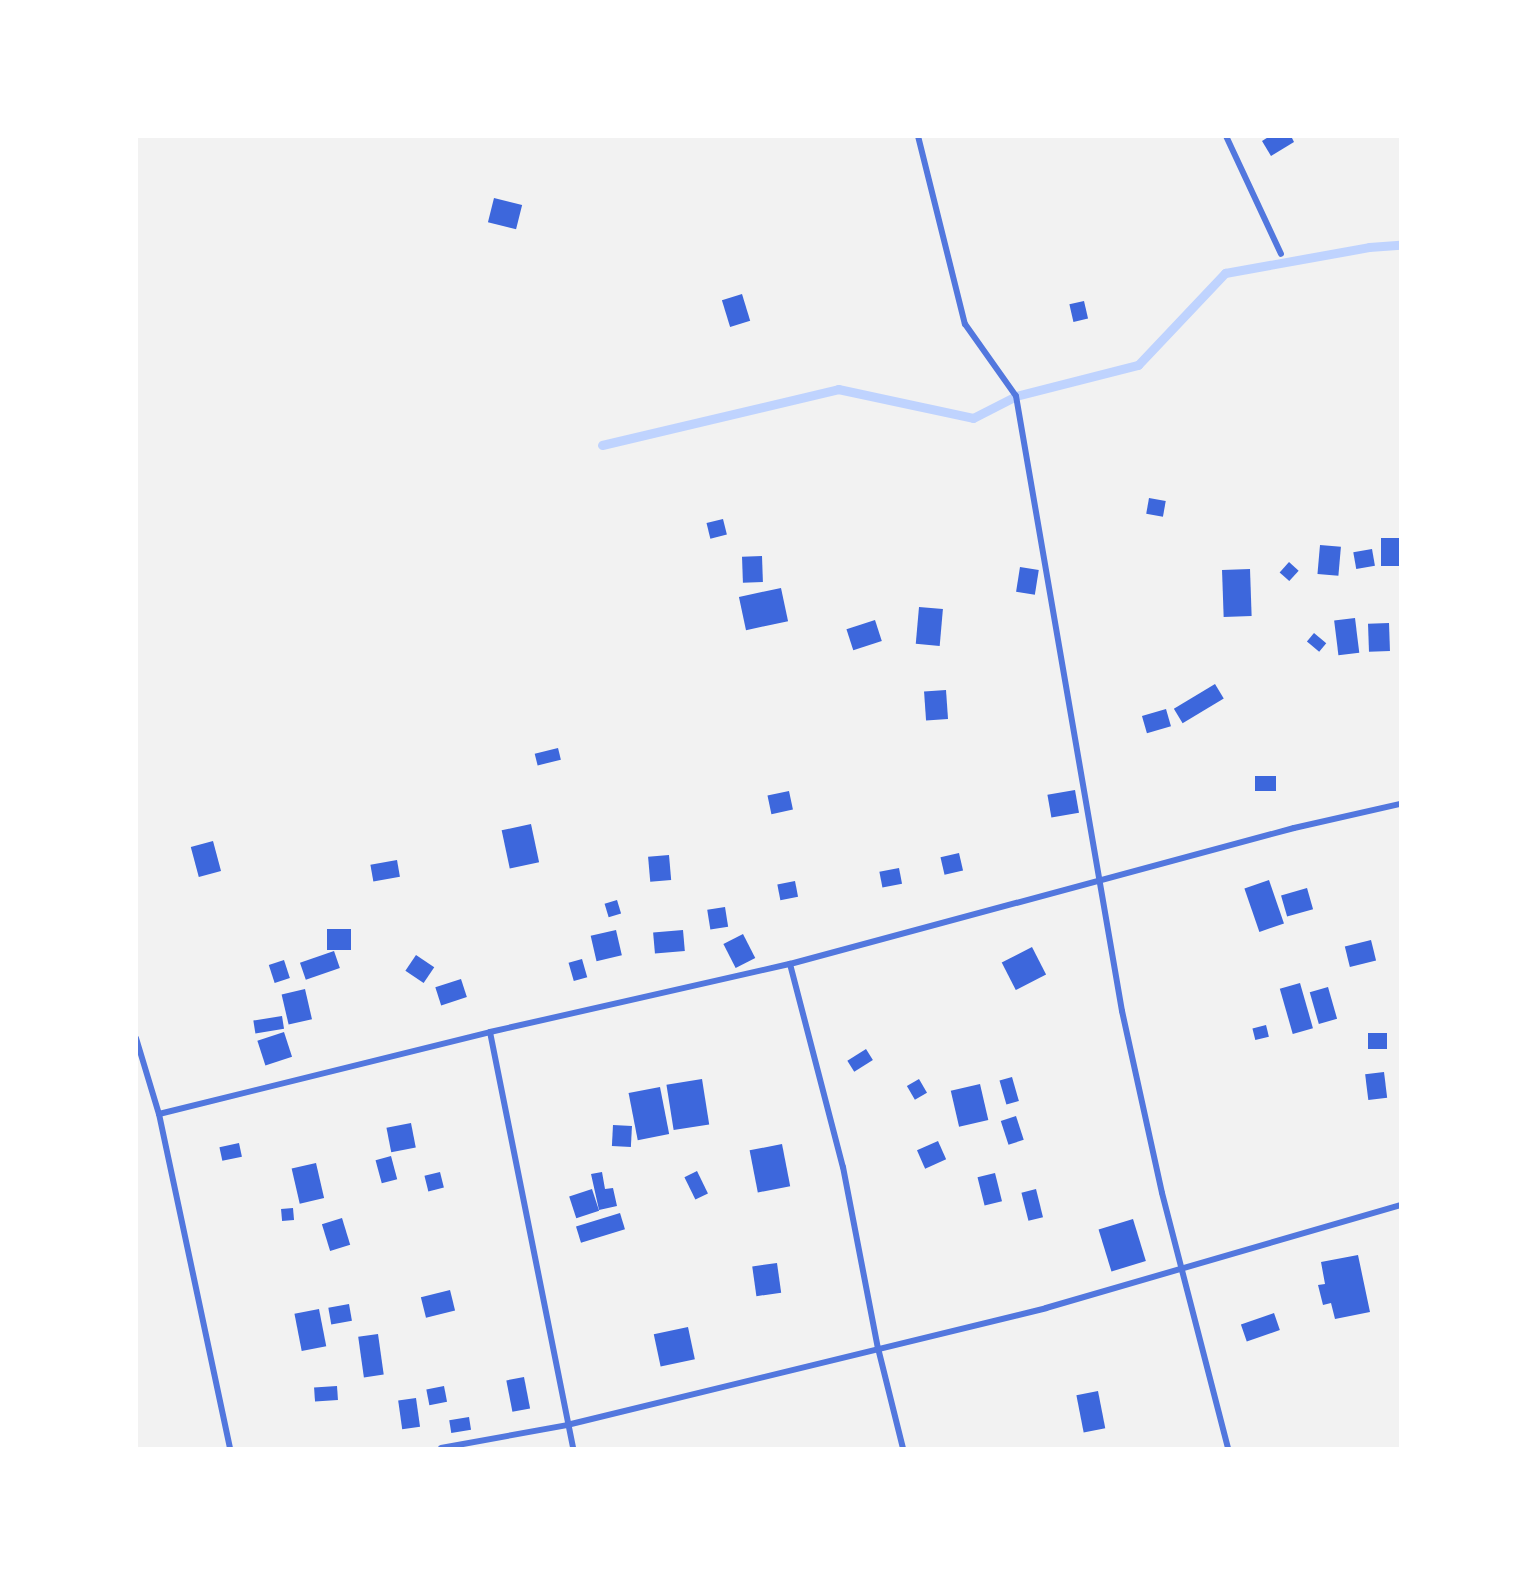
<!DOCTYPE html>
<style>
body{margin:0}
#map{position:relative;width:1537px;height:1585px;overflow:hidden;background:#f2f2f2;font-family:"PT Serif",serif}
div>[style]{position:absolute}
.stream>*{height:9px;margin:-4.5px;padding:0 4.5px;transform-origin:4.5px;border-radius:4.5px;background:#bfd3fe}
.building>*{inset:0;background:#3d67dc;transform-origin:0 0}
.minor>*{height:6px;margin:-3px;padding:0 3px;transform-origin:3px;border-radius:3px;background:#5277de}
span{translate:-50% -50%;white-space:nowrap;text-align:center;line-height:1.15;-webkit-text-stroke:4.5px #fff;paint-order:stroke}
.frame{position:absolute;inset:0;border:138px solid #fff;pointer-events:none}
</style>
<div id="map">
<div class="stream">
<div style="left:602px;top:445px;width:243px;rotate:-13.3deg"></div>
<div style="left:838px;top:389px;width:138px;rotate:12.1deg"></div>
<div style="left:973px;top:418px;width:48px;rotate:-27.1deg"></div>
<div style="left:1016px;top:396px;width:126px;rotate:-14.3deg"></div>
<div style="left:1138px;top:365px;width:127px;rotate:-46.6deg"></div>
<div style="left:1225px;top:273px;width:146px;rotate:-10.2deg"></div>
<div style="left:1369px;top:247px;width:31px;rotate:-4deg"></div>
</div>
<div class="building">
<div style="clip-path:polygon(1270px 136px,1291px 136px,1294px 142px,1271px 156px,1262px 141px)"></div>
<div style="left:494px;top:198px;width:29px;height:25px;rotate:14deg"></div>
<div style="left:742px;top:294px;width:28px;height:21px;rotate:73deg"></div>
<div style="left:1084px;top:301px;width:18px;height:15px;rotate:77deg"></div>
<div style="left:1149px;top:498px;width:17px;height:16px;rotate:10deg"></div>
<div style="left:723px;top:519px;width:16px;height:17px;rotate:76deg"></div>
<div style="left:1400px;top:538px;width:28px;height:19px;rotate:90deg"></div>
<div style="left:1320px;top:545px;width:21px;height:29px;rotate:5deg"></div>
<div style="left:1372px;top:549px;width:17px;height:19px;rotate:80deg"></div>
<div style="left:762px;top:556px;width:26px;height:20px;rotate:88deg"></div>
<div style="left:1289px;top:562px;width:13px;height:14px;rotate:42deg"></div>
<div style="left:1020px;top:567px;width:19px;height:25px;rotate:9deg"></div>
<div style="left:1250px;top:569px;width:47px;height:28px;rotate:88deg"></div>
<div style="left:781px;top:588px;width:34px;height:43px;rotate:78deg"></div>
<div style="left:919px;top:607px;width:24px;height:37px;rotate:5deg"></div>
<div style="left:1355px;top:618px;width:35px;height:21px;rotate:83deg"></div>
<div style="left:875px;top:620px;width:22px;height:30px;rotate:72deg"></div>
<div style="left:1389px;top:623px;width:28px;height:21px;rotate:88deg"></div>
<div style="left:1314px;top:633px;width:16px;height:11px;rotate:40deg"></div>
<div style="left:1215px;top:684px;width:17px;height:48px;rotate:59deg"></div>
<div style="left:946px;top:690px;width:29px;height:22px;rotate:86deg"></div>
<div style="left:1166px;top:709px;width:18px;height:25px;rotate:74deg"></div>
<div style="left:558px;top:748px;width:12px;height:24px;rotate:76deg"></div>
<div style="left:1255px;top:776px;width:21px;height:15px"></div>
<div style="left:1075px;top:790px;width:23px;height:28px;rotate:80deg"></div>
<div style="left:789px;top:791px;width:19px;height:22px;rotate:78deg"></div>
<div style="left:531px;top:824px;width:39px;height:30px;rotate:78deg"></div>
<div style="left:213px;top:841px;width:31px;height:23px;rotate:75deg"></div>
<div style="left:959px;top:853px;width:18px;height:19px;rotate:77deg"></div>
<div style="left:669px;top:855px;width:25px;height:21px;rotate:85deg"></div>
<div style="left:397px;top:860px;width:17px;height:27px;rotate:80deg"></div>
<div style="left:899px;top:868px;width:16px;height:20px;rotate:79deg"></div>
<div style="left:1269px;top:880px;width:46px;height:26px;rotate:71deg"></div>
<div style="left:795px;top:881px;width:16px;height:18px;rotate:79deg"></div>
<div style="left:1307px;top:888px;width:22px;height:27px;rotate:74deg"></div>
<div style="left:617px;top:900px;width:14px;height:13px;rotate:73deg"></div>
<div style="left:725px;top:907px;width:20px;height:18px;rotate:81deg"></div>
<div style="left:327px;top:929px;width:24px;height:21px"></div>
<div style="left:616px;top:930px;width:26px;height:26px;rotate:77deg"></div>
<div style="left:683px;top:930px;width:21px;height:30px;rotate:85deg"></div>
<div style="left:743px;top:934px;width:27px;height:22px;rotate:63deg"></div>
<div style="left:1371px;top:940px;width:21px;height:27px;rotate:76deg"></div>
<div style="left:1032px;top:947px;width:31px;height:34px;rotate:63deg"></div>
<div style="left:334px;top:951px;width:18px;height:36px;rotate:71deg"></div>
<div style="left:416px;top:955px;width:22px;height:19px;rotate:34deg"></div>
<div style="left:582px;top:959px;width:19px;height:14px;rotate:74deg"></div>
<div style="left:284px;top:960px;width:19px;height:16px;rotate:72deg"></div>
<div style="left:461px;top:979px;width:19px;height:27px;rotate:72deg"></div>
<div style="left:1300px;top:983px;width:47px;height:21px;rotate:74deg"></div>
<div style="left:1328px;top:987px;width:33px;height:19px;rotate:74deg"></div>
<div style="left:305px;top:989px;width:31px;height:24px;rotate:77deg"></div>
<div style="left:282px;top:1016px;width:13px;height:29px;rotate:81deg"></div>
<div style="left:1266px;top:1025px;width:12px;height:14px;rotate:76deg"></div>
<div style="left:284px;top:1032px;width:26px;height:28px;rotate:72deg"></div>
<div style="left:1368px;top:1033px;width:19px;height:16px"></div>
<div style="left:866px;top:1049px;width:13px;height:22px;rotate:58deg"></div>
<div style="left:1384px;top:1072px;width:26px;height:19px;rotate:83deg"></div>
<div style="left:1012px;top:1077px;width:25px;height:13px;rotate:74deg"></div>
<div style="left:702px;top:1079px;width:46px;height:36px;rotate:81deg"></div>
<div style="left:919px;top:1079px;width:16px;height:14px;rotate:60deg"></div>
<div style="left:980px;top:1084px;width:37px;height:30px;rotate:77deg"></div>
<div style="left:660px;top:1087px;width:48px;height:32px;rotate:79deg"></div>
<div style="left:1016px;top:1116px;width:25px;height:16px;rotate:72deg"></div>
<div style="left:411px;top:1123px;width:25px;height:25px;rotate:79deg"></div>
<div style="left:613px;top:1125px;width:19px;height:21px;rotate:3deg"></div>
<div style="left:938px;top:1141px;width:20px;height:23px;rotate:66deg"></div>
<div style="left:239px;top:1143px;width:14px;height:20px;rotate:78deg"></div>
<div style="left:782px;top:1144px;width:43px;height:33px;rotate:79deg"></div>
<div style="left:391px;top:1156px;width:24px;height:16px;rotate:75deg"></div>
<div style="left:316px;top:1163px;width:36px;height:25px;rotate:77deg"></div>
<div style="left:697px;top:1171px;width:25px;height:14px;rotate:64deg"></div>
<div style="left:440px;top:1172px;width:16px;height:16px;rotate:76deg"></div>
<div style="clip-path:polygon(602px 1172px,605px 1189px,613px 1188px,617px 1206px,599px 1210px,591px 1174px)"></div>
<div style="left:995px;top:1173px;width:29px;height:18px;rotate:76deg"></div>
<div style="left:592px;top:1189px;width:23px;height:24px;rotate:72deg"></div>
<div style="left:1036px;top:1189px;width:29px;height:15px;rotate:76deg"></div>
<div style="left:293px;top:1208px;width:12px;height:12px;rotate:85deg"></div>
<div style="left:620px;top:1213px;width:17px;height:46px;rotate:73deg"></div>
<div style="left:342px;top:1218px;width:28px;height:21px;rotate:73deg"></div>
<div style="left:1133px;top:1219px;width:44px;height:36px;rotate:73deg"></div>
<div style="clip-path:polygon(1358px 1255px,1370px 1312px,1335px 1319px,1331px 1303px,1323px 1305px,1318px 1285px,1325px 1284px,1321px 1262px)"></div>
<div style="left:777px;top:1263px;width:30px;height:25px;rotate:82deg"></div>
<div style="left:450px;top:1290px;width:21px;height:30px;rotate:76deg"></div>
<div style="left:349px;top:1304px;width:17px;height:21px;rotate:80deg"></div>
<div style="left:319px;top:1309px;width:38px;height:25px;rotate:79deg"></div>
<div style="left:1274px;top:1313px;width:18px;height:35px;rotate:71deg"></div>
<div style="left:688px;top:1327px;width:33px;height:35px;rotate:78deg"></div>
<div style="left:378px;top:1334px;width:41px;height:20px;rotate:82deg"></div>
<div style="left:524px;top:1377px;width:32px;height:18px;rotate:79deg"></div>
<div style="left:337px;top:1386px;width:14px;height:23px;rotate:86deg"></div>
<div style="left:444px;top:1386px;width:16px;height:18px;rotate:79deg"></div>
<div style="left:1098px;top:1391px;width:38px;height:22px;rotate:79deg"></div>
<div style="left:416px;top:1398px;width:29px;height:18px;rotate:82deg"></div>
<div style="left:469px;top:1417px;width:13px;height:20px;rotate:81deg"></div>
</div>
<div class="minor">
<div style="left:918px;top:136px;width:194px;rotate:76deg"></div>
<div style="left:965px;top:324px;width:88px;rotate:54.7deg"></div>
<div style="left:1016px;top:396px;width:624px;rotate:80.22deg"></div>
<div style="left:1122px;top:1011px;width:186px;rotate:77.6deg"></div>
<div style="left:1162px;top:1193px;width:263px;rotate:75.5deg"></div>
<div style="left:1226px;top:136px;width:130px;rotate:65deg"></div>
<div style="left:790px;top:964px;width:210px;rotate:75.4deg"></div>
<div style="left:843px;top:1167px;width:184px;rotate:79.1deg"></div>
<div style="left:878px;top:1348px;width:103px;rotate:76deg"></div>
<div style="left:490px;top:1032px;width:424px;rotate:78.7deg"></div>
<div style="left:136px;top:1038px;width:79px;rotate:73.2deg"></div>
<div style="left:159px;top:1114px;width:341px;rotate:78deg"></div>
<div style="left:159px;top:1114px;width:341px;rotate:-13.9deg"></div>
<div style="left:490px;top:1032px;width:308px;rotate:-12.8deg"></div>
<div style="left:790px;top:964px;width:522px;rotate:-15.1deg"></div>
<div style="left:1294px;top:828px;width:109px;rotate:-12.8deg"></div>
<div style="left:441px;top:1448px;width:128px;rotate:-10.3deg"></div>
<div style="left:567px;top:1425px;width:493px;rotate:-13.7deg"></div>
<div style="left:1046px;top:1308px;width:369px;rotate:-16.2deg"></div>
</div>
<div class="frame"></div>
</div>
